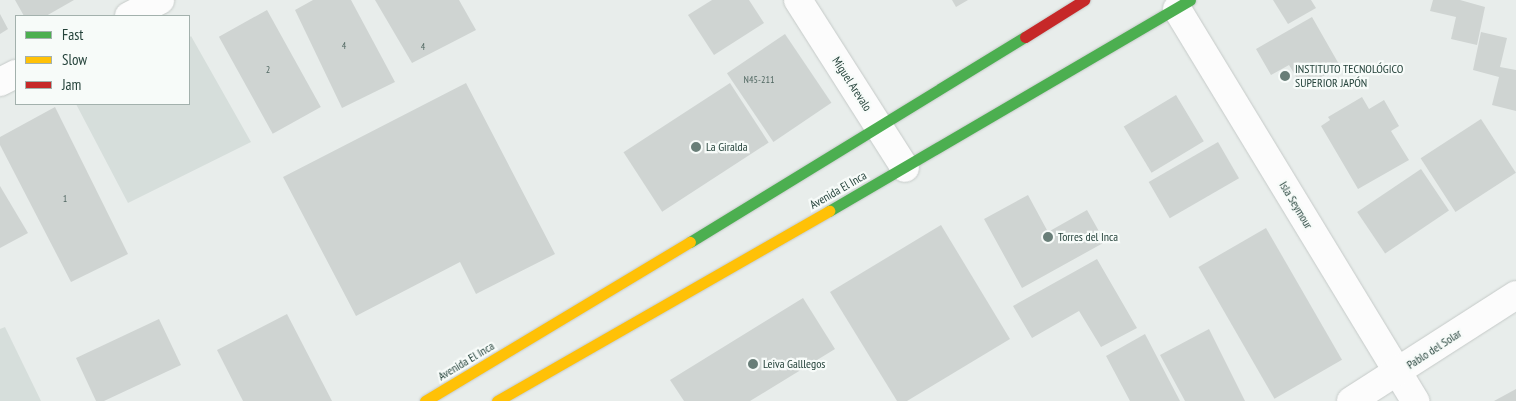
<!DOCTYPE html>
<meta charset="utf-8">
<style>
body{margin:0}
#map{position:relative;width:1516px;height:401px;overflow:hidden;background:#e8edeb;font-family:"PT Sans Narrow",sans-serif}
div>[style]{position:absolute}
.built>*{inset:0;background:#d6dedb}
.building>*{inset:0;background:#cfd4d2;transform-origin:0 0}
.roads{filter:drop-shadow(0 0 1px #c5cac8) drop-shadow(0 0 1px #c5cac8)}
.street>*{height:28px;margin:-14px;padding:0 14px;transform-origin:14px;border-radius:14px;background:#fcfcfc}
.fast>*{height:11px;margin:-5.5px;padding:0 5.5px;transform-origin:5.5px;border-radius:5.5px;background:#4caf50}
.slow>*{height:11px;margin:-5.5px;padding:0 5.5px;transform-origin:5.5px;border-radius:5.5px;background:#ffc107}
.jam>*{height:11px;margin:-5.5px;padding:0 5.5px;transform-origin:5.5px;border-radius:5.5px;background:#c62828}
.dots>*{width:14px;height:14px;translate:-50% -50%;box-sizing:border-box;border:2px solid #f7fbf9;border-radius:50%}
span{translate:-50% -50%;white-space:nowrap;text-align:center;line-height:1.15;-webkit-text-stroke:4.5px #f7fbf9;paint-order:stroke}
.number-label{font-size:10px;color:#506761}
.number-label span{-webkit-text-stroke-width:0}
.poi-label{font-size:12px;color:#24423a}
.left{translate:0 -50%;text-align:left}
.street-label{font-size:12px;color:#24423a}
.legend{position:absolute;left:15px;top:15px;width:175px;height:90px;box-sizing:border-box;background:#f7fbf9;border:1px solid #a3b1ad;margin:0;padding:6px 9px;list-style:none;font-size:15px;color:#24423a}
.legend li{display:flex;align-items:center;gap:10px;height:25px}
.legend b{width:25px;border:1px solid #a3b1ad}
</style>
<div id="map">
<div class="built">
<div style="clip-path:polygon(191px 36px,251px 142px,128px 203px,76px 104px,189px 104px,189px 38px)"></div>
<div style="clip-path:polygon(5px 327px,41px 401px,0 401px,0 329px)"></div>
</div>
<div class="building">
<div style="clip-path:polygon(15px 0,74px 0,46px 16px,24px 16px)"></div>
<div style="clip-path:polygon(313px 0,351px 0,395px 82px,342px 108px,295px 10px)"></div>
<div style="clip-path:polygon(375px 0,459px 0,476px 30px,412px 63px)"></div>
<div style="clip-path:polygon(712px 0,749px 0,764px 23px,714px 55px,688px 15px)"></div>
<div style="clip-path:polygon(952px 0,968px 0,956px 7px)"></div>
<div style="clip-path:polygon(1273px 0,1311px 0,1316px 8px,1288px 24px)"></div>
<div style="clip-path:polygon(1433px 0,1460px 0,1485px 7px,1477px 45px,1451px 39px,1456px 17px,1430px 11px)"></div>
<div style="left:267px;top:10px;width:111px;height:55px;rotate:61deg"></div>
<div style="clip-path:polygon(0 14px,8px 29px,0 34px)"></div>
<div style="clip-path:polygon(1312px 17px,1340px 66px,1303px 88px,1289px 65px,1271px 75px,1256px 49px)"></div>
<div style="clip-path:polygon(1481px 32px,1507px 38px,1500px 67px,1516px 70px,1516px 111px,1492px 105px,1499px 77px,1473px 70px)"></div>
<div style="left:785px;top:34px;width:83px;height:70px;rotate:56deg"></div>
<div style="clip-path:polygon(466px 83px,555px 254px,476px 294px,460px 262px,356px 316px,283px 177px)"></div>
<div style="left:730px;top:83px;width:71px;height:127px;rotate:57deg"></div>
<div style="left:1176px;top:95px;width:54px;height:61px;rotate:59deg"></div>
<div style="clip-path:polygon(1362px 97px,1369px 109px,1384px 100px,1399px 126px,1391px 131px,1409px 160px,1358px 189px,1321px 126px,1330px 120px,1328px 117px)"></div>
<div style="clip-path:polygon(55px 107px,128px 254px,71px 282px,0 145px,0 137px)"></div>
<div style="left:1481px;top:119px;width:64px;height:72px;rotate:57deg"></div>
<div style="left:1218px;top:142px;width:42px;height:80px;rotate:60deg"></div>
<div style="left:1421px;top:169px;width:50px;height:77px;rotate:56deg"></div>
<div style="clip-path:polygon(0 186px,28px 233px,0 248px)"></div>
<div style="clip-path:polygon(1028px 195px,1048px 232px,1087px 210px,1105px 242px,1022px 288px,984px 219px)"></div>
<div style="clip-path:polygon(941px 225px,1010px 339px,907px 401px,897px 401px,830px 292px)"></div>
<div style="left:1266px;top:228px;width:152px;height:78px;rotate:60deg"></div>
<div style="clip-path:polygon(1097px 259px,1137px 328px,1101px 347px,1079px 311px,1032px 338px,1013px 306px)"></div>
<div style="clip-path:polygon(803px 298px,835px 349px,750px 401px,684px 401px,670px 380px)"></div>
<div style="clip-path:polygon(287px 314px,332px 401px,243px 401px,217px 350px)"></div>
<div style="clip-path:polygon(159px 319px,181px 365px,104px 401px,96px 401px,76px 358px)"></div>
<div style="clip-path:polygon(1209px 329px,1245px 401px,1185px 401px,1160px 355px)"></div>
<div style="clip-path:polygon(1145px 334px,1180px 401px,1130px 401px,1106px 356px)"></div>
<div style="clip-path:polygon(1516px 389px,1516px 401px,1494px 401px)"></div>
</div>
<div class="roads">
<div class="street">
<div style="left:798px;top:0;width:199px;rotate:57.5deg"></div>
<div style="left:1177px;top:9px;width:459px;rotate:58.7deg"></div>
<div style="left:129px;top:16px;width:35px;rotate:-27deg"></div>
<div style="left:0;top:82px;width:18px;rotate:-27deg"></div>
<div style="left:1351px;top:401px;width:196px;rotate:-32.7deg"></div>
</div>
<div class="fast">
<div style="left:829px;top:211px;width:418px;rotate:-30.3deg"></div>
<div style="left:690px;top:242px;width:393px;rotate:-31.5deg"></div>
</div>
<div class="slow">
<div style="left:425px;top:401px;width:309px;rotate:-31deg"></div>
<div style="left:497px;top:401px;width:383px;rotate:-29.8deg"></div>
</div>
<div class="jam">
<div style="left:1025px;top:37px;width:70px;rotate:-32.1deg"></div>
</div>
</div>
<div class="dots">
<div style="left:1285px;top:76px;background:#697e78"></div>
<div style="left:696px;top:147px;background:#697e78"></div>
<div style="left:1048px;top:237px;background:#697e78"></div>
<div style="left:753px;top:364px;background:#697e78"></div>
</div>
<div class="number-label">
<span style="left:344px;top:46px">4</span>
<span style="left:423px;top:47px">4</span>
<span style="left:268px;top:70px">2</span>
<span style="left:759px;top:80px">N45-211</span>
<span style="left:65px;top:199px">1</span>
</div>
<div class="poi-label">
<span class="left" style="left:1295px;top:76px">INSTITUTO TECNOLÓGICO<br>SUPERIOR JAPÓN</span>
<span class="left" style="left:706px;top:147px">La Giralda</span>
<span class="left" style="left:1058px;top:237px">Torres del Inca</span>
<span class="left" style="left:763px;top:364px">Leiva Galllegos</span>
</div>
<div class="street-label">
<span style="left:852px;top:84px;rotate:57deg">Miguel Arevalo</span>
<span style="left:838px;top:190px;rotate:-30deg">Avenida El Inca</span>
<span style="left:1296px;top:205px;rotate:59deg">Isla Seymour</span>
<span style="left:1434px;top:349px;rotate:-33deg">Pablo del Solar</span>
<span style="left:466px;top:361px;rotate:-31deg">Avenida El Inca</span>
</div>
<ul class="legend">
<li><b style="height:6px;background:#4caf50"></b>Fast</li>
<li><b style="height:6px;background:#ffc107"></b>Slow</li>
<li><b style="height:6px;background:#c62828"></b>Jam</li>
</ul>
</div>
